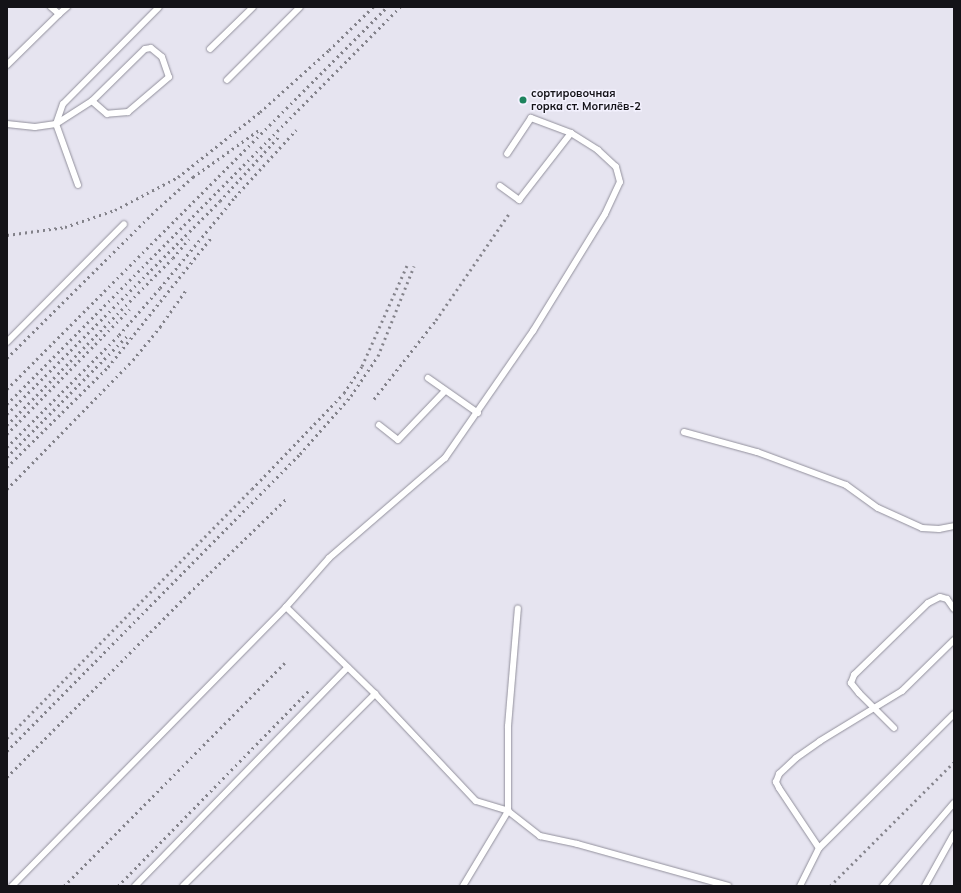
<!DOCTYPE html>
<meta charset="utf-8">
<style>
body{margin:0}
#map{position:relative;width:961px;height:893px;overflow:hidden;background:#e6e4f0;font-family:Mulish,sans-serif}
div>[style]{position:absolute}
.roads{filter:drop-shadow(0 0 1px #92909c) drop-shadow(0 0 1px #92909c)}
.lane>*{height:6px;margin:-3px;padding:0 3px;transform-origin:3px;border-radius:3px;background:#fff}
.rail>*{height:3px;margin-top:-1.5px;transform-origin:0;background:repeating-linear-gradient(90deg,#83828a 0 2px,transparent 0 6px)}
.dots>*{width:11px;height:11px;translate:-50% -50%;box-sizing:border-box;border:2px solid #f3f1fe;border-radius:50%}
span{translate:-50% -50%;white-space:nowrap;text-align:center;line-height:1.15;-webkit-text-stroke:3px #f3f1fe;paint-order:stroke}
.poi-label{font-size:11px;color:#141318;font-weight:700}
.left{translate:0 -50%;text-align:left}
.frame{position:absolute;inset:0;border:8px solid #141318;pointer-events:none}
</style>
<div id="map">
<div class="roads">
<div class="lane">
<div style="left:59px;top:14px;width:11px;rotate:-41deg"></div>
<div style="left:210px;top:49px;width:60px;rotate:-44.3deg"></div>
<div style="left:7px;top:65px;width:73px;rotate:-44.4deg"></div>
<div style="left:59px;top:14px;width:11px;rotate:-139deg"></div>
<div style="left:227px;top:80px;width:103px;rotate:-45deg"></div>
<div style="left:7px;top:124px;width:28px;rotate:6deg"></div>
<div style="left:35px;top:127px;width:21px;rotate:-8deg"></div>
<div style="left:56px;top:124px;width:43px;rotate:-32.6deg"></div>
<div style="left:92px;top:101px;width:74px;rotate:-44.5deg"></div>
<div style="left:145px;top:49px;width:6px;rotate:-9deg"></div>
<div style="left:151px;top:48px;width:14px;rotate:39deg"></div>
<div style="left:162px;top:57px;width:21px;rotate:71deg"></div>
<div style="left:169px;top:77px;width:54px;rotate:139.5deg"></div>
<div style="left:128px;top:112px;width:21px;rotate:175deg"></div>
<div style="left:107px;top:114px;width:20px;rotate:-139deg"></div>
<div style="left:78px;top:185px;width:65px;rotate:-109.8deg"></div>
<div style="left:56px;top:124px;width:21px;rotate:-71deg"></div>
<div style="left:63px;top:104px;width:136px;rotate:-45.3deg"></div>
<div style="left:500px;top:186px;width:24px;rotate:36deg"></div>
<div style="left:519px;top:200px;width:85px;rotate:-52.2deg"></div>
<div style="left:7px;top:342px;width:166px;rotate:-45.2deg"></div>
<div style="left:428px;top:378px;width:61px;rotate:35deg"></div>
<div style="left:379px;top:425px;width:24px;rotate:38deg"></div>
<div style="left:398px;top:440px;width:68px;rotate:-46.2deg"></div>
<div style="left:684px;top:432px;width:76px;rotate:15.3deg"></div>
<div style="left:757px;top:452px;width:95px;rotate:20.3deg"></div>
<div style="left:846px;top:485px;width:39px;rotate:36deg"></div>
<div style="left:878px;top:508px;width:48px;rotate:24.4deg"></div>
<div style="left:922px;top:528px;width:17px;rotate:3deg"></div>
<div style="left:939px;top:529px;width:15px;rotate:-11deg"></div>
<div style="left:286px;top:607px;width:124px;rotate:44.3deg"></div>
<div style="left:375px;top:694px;width:147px;rotate:46.7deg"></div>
<div style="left:476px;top:801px;width:34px;rotate:17deg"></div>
<div style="left:508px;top:811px;width:41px;rotate:38deg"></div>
<div style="left:540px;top:836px;width:38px;rotate:12deg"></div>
<div style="left:577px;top:844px;width:157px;rotate:15.5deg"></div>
<div style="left:894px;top:728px;width:49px;rotate:-135deg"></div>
<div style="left:859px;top:693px;width:13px;rotate:-129deg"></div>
<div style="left:851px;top:683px;width:9px;rotate:-69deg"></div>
<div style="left:854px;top:675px;width:103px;rotate:-44.2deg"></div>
<div style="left:928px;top:603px;width:13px;rotate:-27deg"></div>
<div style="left:940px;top:597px;width:7px;rotate:16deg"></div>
<div style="left:947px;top:599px;width:12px;rotate:55deg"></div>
<div style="left:819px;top:848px;width:72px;rotate:-123.7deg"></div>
<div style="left:779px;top:788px;width:7px;rotate:-117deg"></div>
<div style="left:776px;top:782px;width:9px;rotate:-69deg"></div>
<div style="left:779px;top:774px;width:23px;rotate:-43deg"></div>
<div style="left:796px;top:758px;width:29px;rotate:-35deg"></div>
<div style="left:820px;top:741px;width:96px;rotate:-31.4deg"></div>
<div style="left:902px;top:691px;width:73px;rotate:-44.4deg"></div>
<div style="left:12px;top:886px;width:391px;rotate:-45.5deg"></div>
<div style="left:286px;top:607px;width:65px;rotate:-48.7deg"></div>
<div style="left:329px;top:558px;width:153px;rotate:-40.8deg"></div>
<div style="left:445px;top:458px;width:155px;rotate:-55.3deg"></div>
<div style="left:533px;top:331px;width:137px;rotate:-58.4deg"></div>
<div style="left:605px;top:214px;width:35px;rotate:-65deg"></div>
<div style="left:620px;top:182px;width:16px;rotate:-105deg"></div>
<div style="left:616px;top:167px;width:25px;rotate:-137deg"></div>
<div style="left:598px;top:150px;width:32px;rotate:-148deg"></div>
<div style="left:571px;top:133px;width:43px;rotate:-159.4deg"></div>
<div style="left:531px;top:118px;width:43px;rotate:123.7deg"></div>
<div style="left:135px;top:886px;width:305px;rotate:-45.8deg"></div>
<div style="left:183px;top:886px;width:272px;rotate:-45deg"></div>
<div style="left:463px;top:886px;width:87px;rotate:-59deg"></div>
<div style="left:508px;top:811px;width:85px;rotate:-90deg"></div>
<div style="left:508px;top:726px;width:118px;rotate:-85.2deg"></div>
<div style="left:800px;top:886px;width:42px;rotate:-63.4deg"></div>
<div style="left:819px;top:848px;width:190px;rotate:-44.8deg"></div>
<div style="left:883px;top:886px;width:109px;rotate:-49.5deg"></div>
<div style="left:925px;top:886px;width:60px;rotate:-60.9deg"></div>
</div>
</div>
<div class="rail">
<div style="left:7px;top:235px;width:59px;rotate:-7.9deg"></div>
<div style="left:65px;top:227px;width:53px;rotate:-18.8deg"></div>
<div style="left:115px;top:210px;width:71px;rotate:-27.6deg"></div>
<div style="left:178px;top:177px;width:105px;rotate:-38.4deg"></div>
<div style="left:260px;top:112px;width:93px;rotate:-41.9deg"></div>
<div style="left:329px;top:50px;width:62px;rotate:-44.3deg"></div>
<div style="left:7px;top:358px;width:210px;rotate:-44.8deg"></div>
<div style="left:156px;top:210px;width:50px;rotate:-41.7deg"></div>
<div style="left:193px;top:177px;width:81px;rotate:-35.5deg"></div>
<div style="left:7px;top:389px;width:539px;rotate:-45.15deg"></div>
<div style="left:374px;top:399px;width:100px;rotate:-51.9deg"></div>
<div style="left:436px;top:320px;width:132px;rotate:-55.5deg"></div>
<div style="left:7px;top:404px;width:559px;rotate:-45.29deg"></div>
<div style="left:7px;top:414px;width:301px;rotate:-45deg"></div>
<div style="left:220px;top:201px;width:89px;rotate:-47.7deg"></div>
<div style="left:7px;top:425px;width:235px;rotate:-45.2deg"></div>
<div style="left:173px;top:258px;width:25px;rotate:-50deg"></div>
<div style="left:7px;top:434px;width:175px;rotate:-45.5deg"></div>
<div style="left:7px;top:447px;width:158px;rotate:-45deg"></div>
<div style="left:119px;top:335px;width:62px;rotate:-48.9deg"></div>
<div style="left:160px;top:288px;width:118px;rotate:-50.5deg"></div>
<div style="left:235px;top:197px;width:91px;rotate:-47.7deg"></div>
<div style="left:7px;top:457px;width:170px;rotate:-45.2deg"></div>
<div style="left:7px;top:467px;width:142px;rotate:-44.7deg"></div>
<div style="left:108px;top:367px;width:165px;rotate:-51.4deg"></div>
<div style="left:7px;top:489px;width:180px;rotate:-45.7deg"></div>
<div style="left:133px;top:360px;width:43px;rotate:-50.7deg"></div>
<div style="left:160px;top:327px;width:45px;rotate:-54.9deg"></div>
<div style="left:7px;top:738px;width:349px;rotate:-45.5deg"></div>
<div style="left:252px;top:489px;width:133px;rotate:-46.2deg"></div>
<div style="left:344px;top:393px;width:32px;rotate:-56deg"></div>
<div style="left:362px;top:366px;width:113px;rotate:-65.9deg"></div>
<div style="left:7px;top:751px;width:417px;rotate:-45.4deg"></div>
<div style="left:300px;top:454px;width:77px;rotate:-48.7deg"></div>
<div style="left:351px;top:396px;width:48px;rotate:-56deg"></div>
<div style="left:378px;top:356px;width:97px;rotate:-68.2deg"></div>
<div style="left:7px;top:777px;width:259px;rotate:-45.3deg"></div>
<div style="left:189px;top:593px;width:135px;rotate:-44.1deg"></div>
<div style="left:64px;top:886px;width:314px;rotate:-45.3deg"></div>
<div style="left:118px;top:886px;width:275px;rotate:-45.7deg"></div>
<div style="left:830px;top:886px;width:175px;rotate:-45deg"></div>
</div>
<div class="dots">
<div style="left:523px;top:100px;background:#1d835d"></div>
</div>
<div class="poi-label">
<span class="left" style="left:531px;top:100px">сортировочная<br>горка ст. Могилёв-2</span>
</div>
<div class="frame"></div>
</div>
